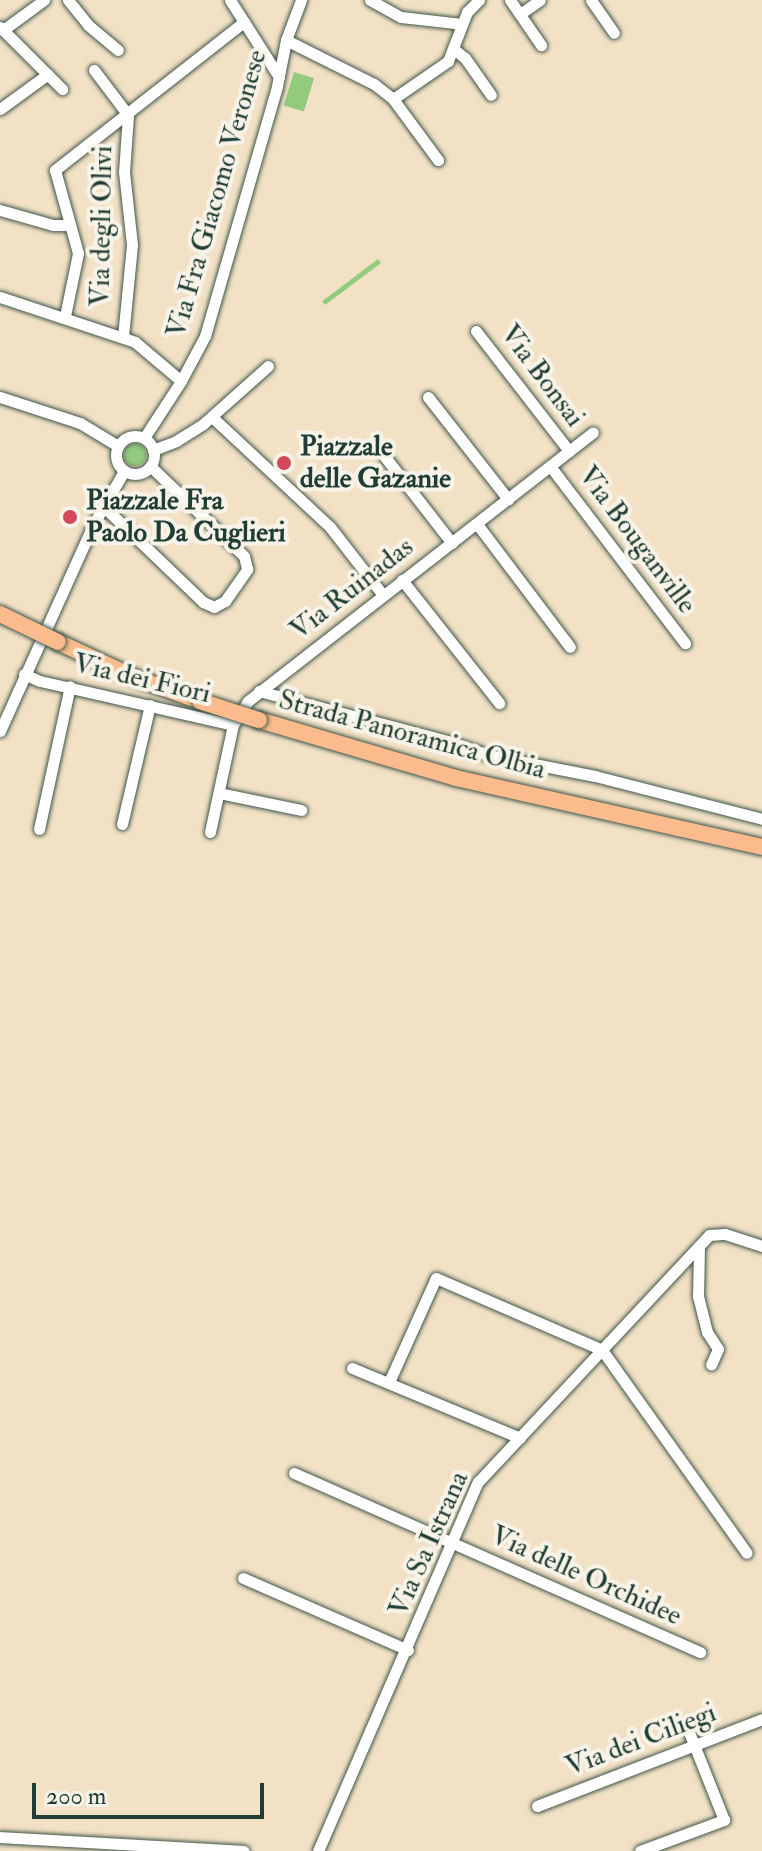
<!DOCTYPE html>
<style>
body{margin:0}
#map{position:relative;width:762px;height:1851px;overflow:hidden;background:#f2e1c5;font-family:"IM FELL Double Pica",serif}
div>[style]{position:absolute}
.green>*{inset:0;background:#92cb7e;transform-origin:0 0}
.round{border-radius:50%}
.roads{filter:drop-shadow(0 0 2px #3f564a) drop-shadow(0 0 2px #3f564a)}
.minor>*{height:11px;margin:-5.5px;padding:0 5.5px;transform-origin:5.5px;border-radius:5.5px;background:#fff}
.minor>.ring{margin:-5.5px;padding:0;box-sizing:content-box;background:none;border:11px solid #fff;border-radius:50%}
.highway>*{height:16px;margin:-8px;padding:0 8px;transform-origin:8px;border-radius:8px;background:#fbbb8c}
.bridges{filter:drop-shadow(0 0 2px #3f564a) drop-shadow(0 0 2px #3f564a)}
.highway-bridge>*{height:16px;margin:-8px;padding:0 8px;transform-origin:8px;border-radius:8px;background:#fbbb8c}
.dots>*{width:22px;height:22px;translate:-50% -50%;box-sizing:border-box;border:4px solid #f7f3e8;border-radius:50%}
span{translate:-50% -50%;white-space:nowrap;text-align:center;line-height:1.15;-webkit-text-stroke:8px #f7f3e8;paint-order:stroke}
.street-label{font-size:28px;color:#1f3d34}
.poi-label{font-size:28px;color:#1f3d34;font-weight:700}
.left{translate:0 -50%;text-align:left}
.scale{position:absolute;left:32px;top:1783px;width:232px;height:36px;box-sizing:border-box;border:4px solid #1f3d34;border-top:0;padding-left:10px;font-size:24px;line-height:28px;white-space:nowrap;color:#1f3d34;-webkit-text-stroke:6px #f7f3e8;paint-order:stroke}
</style>
<div id="map">
<div class="green">
<div style="left:294px;top:72px;width:21px;height:35px;rotate:17deg"></div>
<div style="left:378px;top:259px;width:5px;height:70px;rotate:53deg"></div>
<div class="round" style="left:124px;top:444px;width:22px;height:22px"></div>
</div>
<div class="roads">
<div class="minor">
<div style="left:68px;top:0;width:32px;rotate:51deg"></div>
<div style="left:88px;top:25px;width:39px;rotate:40deg"></div>
<div style="left:230px;top:0;width:91px;rotate:57.5deg"></div>
<div style="left:370px;top:0;width:35px;rotate:29deg"></div>
<div style="left:401px;top:17px;width:61px;rotate:6.5deg"></div>
<div style="left:510px;top:0;width:55px;rotate:55.4deg"></div>
<div style="left:591px;top:0;width:40px;rotate:55.1deg"></div>
<div style="left:520px;top:14px;width:24px;rotate:-35deg"></div>
<div style="left:0;top:27px;width:88px;rotate:45deg"></div>
<div style="left:3px;top:30px;width:51px;rotate:-36.2deg"></div>
<div style="left:286px;top:40px;width:98px;rotate:26.6deg"></div>
<div style="left:374px;top:84px;width:24px;rotate:38deg"></div>
<div style="left:393px;top:99px;width:76px;rotate:53.6deg"></div>
<div style="left:455px;top:50px;width:13px;rotate:39deg"></div>
<div style="left:465px;top:58px;width:45px;rotate:54.9deg"></div>
<div style="left:94px;top:70px;width:56px;rotate:52.9deg"></div>
<div style="left:128px;top:115px;width:57px;rotate:94deg"></div>
<div style="left:124px;top:172px;width:73px;rotate:83.7deg"></div>
<div style="left:132px;top:245px;width:92px;rotate:95.6deg"></div>
<div style="left:393px;top:99px;width:67px;rotate:-34.6deg"></div>
<div style="left:448px;top:61px;width:53px;rotate:-68.8deg"></div>
<div style="left:467px;top:12px;width:17px;rotate:-45deg"></div>
<div style="left:0;top:109px;width:59px;rotate:-36.1deg"></div>
<div style="left:0;top:210px;width:55px;rotate:15.8deg"></div>
<div style="left:53px;top:225px;width:17px"></div>
<div style="left:0;top:297px;width:142px;rotate:18.4deg"></div>
<div style="left:135px;top:342px;width:60px;rotate:40.3deg"></div>
<div style="left:65px;top:316px;width:64px;rotate:-78.3deg"></div>
<div style="left:78px;top:253px;width:86px;rotate:-105.5deg"></div>
<div style="left:55px;top:170px;width:240px;rotate:-38.1deg"></div>
<div style="left:476px;top:331px;width:152px;rotate:52.2deg"></div>
<div style="left:0;top:397px;width:84px;rotate:18deg"></div>
<div style="left:80px;top:423px;width:44px;rotate:31.2deg"></div>
<div style="left:428px;top:397px;width:130px;rotate:51.9deg"></div>
<div style="left:212px;top:417px;width:161px;rotate:43deg"></div>
<div style="left:330px;top:527px;width:86px;rotate:52.1deg"></div>
<div class="ring" style="left:116px;top:436px;width:27px;height:27px"></div>
<div style="left:144px;top:438px;width:68px;rotate:-57deg"></div>
<div style="left:181px;top:381px;width:51px;rotate:-61.9deg"></div>
<div style="left:205px;top:336px;width:260px;rotate:-73.9deg"></div>
<div style="left:277px;top:86px;width:47px;rotate:-78.9deg"></div>
<div style="left:286px;top:40px;width:43px;rotate:-69.4deg"></div>
<div style="left:153px;top:450px;width:25px;rotate:-21deg"></div>
<div style="left:176px;top:441px;width:32px;rotate:-32deg"></div>
<div style="left:203px;top:424px;width:87px;rotate:-41.7deg"></div>
<div style="left:385px;top:457px;width:109px;rotate:52.1deg"></div>
<div style="left:550px;top:466px;width:223px;rotate:52.7deg"></div>
<div style="left:103px;top:506px;width:139px;rotate:43.8deg"></div>
<div style="left:203px;top:602px;width:12px;rotate:24deg"></div>
<div style="left:214px;top:607px;width:13px;rotate:-29deg"></div>
<div style="left:225px;top:601px;width:39px;rotate:-55deg"></div>
<div style="left:247px;top:569px;width:13px;rotate:-103deg"></div>
<div style="left:244px;top:556px;width:130px;rotate:-136.2deg"></div>
<div style="left:477px;top:524px;width:154px;rotate:52.9deg"></div>
<div style="left:402px;top:580px;width:157px;rotate:51.7deg"></div>
<div style="left:24px;top:674px;width:17px;rotate:24deg"></div>
<div style="left:40px;top:681px;width:198px;rotate:12.8deg"></div>
<div style="left:259px;top:691px;width:199px;rotate:14.9deg"></div>
<div style="left:451px;top:742px;width:39px;rotate:19deg"></div>
<div style="left:488px;top:755px;width:109px;rotate:11.1deg"></div>
<div style="left:595px;top:776px;width:172px;rotate:14.4deg"></div>
<div style="left:0;top:731px;width:226px;rotate:-65.7deg"></div>
<div style="left:93px;top:525px;width:62px;rotate:-60.1deg"></div>
<div style="left:219px;top:793px;width:84px;rotate:11.7deg"></div>
<div style="left:122px;top:824px;width:122px;rotate:-76.8deg"></div>
<div style="left:39px;top:829px;width:146px;rotate:-77.8deg"></div>
<div style="left:210px;top:832px;width:109px;rotate:-77.9deg"></div>
<div style="left:233px;top:725px;width:28px;rotate:-58deg"></div>
<div style="left:248px;top:701px;width:437px;rotate:-37.9deg"></div>
<div style="left:699px;top:1246px;width:50px;rotate:91.1deg"></div>
<div style="left:698px;top:1296px;width:37px;rotate:76deg"></div>
<div style="left:707px;top:1332px;width:20px;rotate:57deg"></div>
<div style="left:718px;top:1349px;width:17px;rotate:114deg"></div>
<div style="left:352px;top:1368px;width:182px;rotate:22.6deg"></div>
<div style="left:389px;top:1382px;width:114px;rotate:-65.7deg"></div>
<div style="left:436px;top:1278px;width:181px;rotate:23.4deg"></div>
<div style="left:602px;top:1350px;width:249px;rotate:54.5deg"></div>
<div style="left:294px;top:1473px;width:444px;rotate:23.8deg"></div>
<div style="left:243px;top:1578px;width:180px;rotate:23.6deg"></div>
<div style="left:537px;top:1806px;width:241px;rotate:-21.1deg"></div>
<div style="left:0;top:1837px;width:244px;rotate:3.3deg"></div>
<div style="left:318px;top:1851px;width:402px;rotate:-66.6deg"></div>
<div style="left:478px;top:1482px;width:338px;rotate:-46.9deg"></div>
<div style="left:709px;top:1235px;width:16px;rotate:-4deg"></div>
<div style="left:725px;top:1234px;width:39px;rotate:18deg"></div>
<div style="left:640px;top:1851px;width:90px;rotate:-20.3deg"></div>
<div style="left:724px;top:1820px;width:95px;rotate:-111.7deg"></div>
</div>
<div class="highway">
<div style="left:58px;top:642px;width:83px;rotate:25deg"></div>
<div style="left:133px;top:677px;width:71px;rotate:19.7deg"></div>
<div style="left:259px;top:720px;width:205px;rotate:16.4deg"></div>
<div style="left:456px;top:778px;width:314px;rotate:12.7deg"></div>
</div>
</div>
<div class="bridges">
<div class="highway-bridge">
<div style="left:0;top:614px;width:64px;rotate:25.8deg"></div>
<div style="left:200px;top:701px;width:62px;rotate:17.9deg"></div>
</div>
</div>
<div class="dots">
<div style="left:284px;top:463px;background:#d1495b"></div>
<div style="left:70px;top:517px;background:#d1495b"></div>
</div>
<div class="street-label">
<span style="left:217px;top:194px;rotate:-74deg">Via Fra Giacomo Veronese</span>
<span style="left:102px;top:226px;rotate:-89deg">Via degli Olivi</span>
<span style="left:542px;top:376px;rotate:53deg">Via Bonsai</span>
<span style="left:637px;top:540px;rotate:53deg">Via Bouganville</span>
<span style="left:352px;top:589px;rotate:-38deg">Via Ruinadas</span>
<span style="left:142px;top:679px;rotate:13deg">Via dei Fiori</span>
<span style="left:412px;top:735px;rotate:15deg">Strada Panoramica Olbia</span>
<span style="left:429px;top:1544px;rotate:-66deg">Via Sa Istrana</span>
<span style="left:586px;top:1576px;rotate:24deg">Via delle Orchidee</span>
<span style="left:641px;top:1740px;rotate:-21deg">Via dei Ciliegi</span>
</div>
<div class="poi-label">
<span class="left" style="left:300px;top:463px">Piazzale<br>delle Gazanie</span>
<span class="left" style="left:86px;top:517px">Piazzale Fra<br>Paolo Da Cuglieri</span>
</div>
<div class="scale">200 m</div>
</div>
